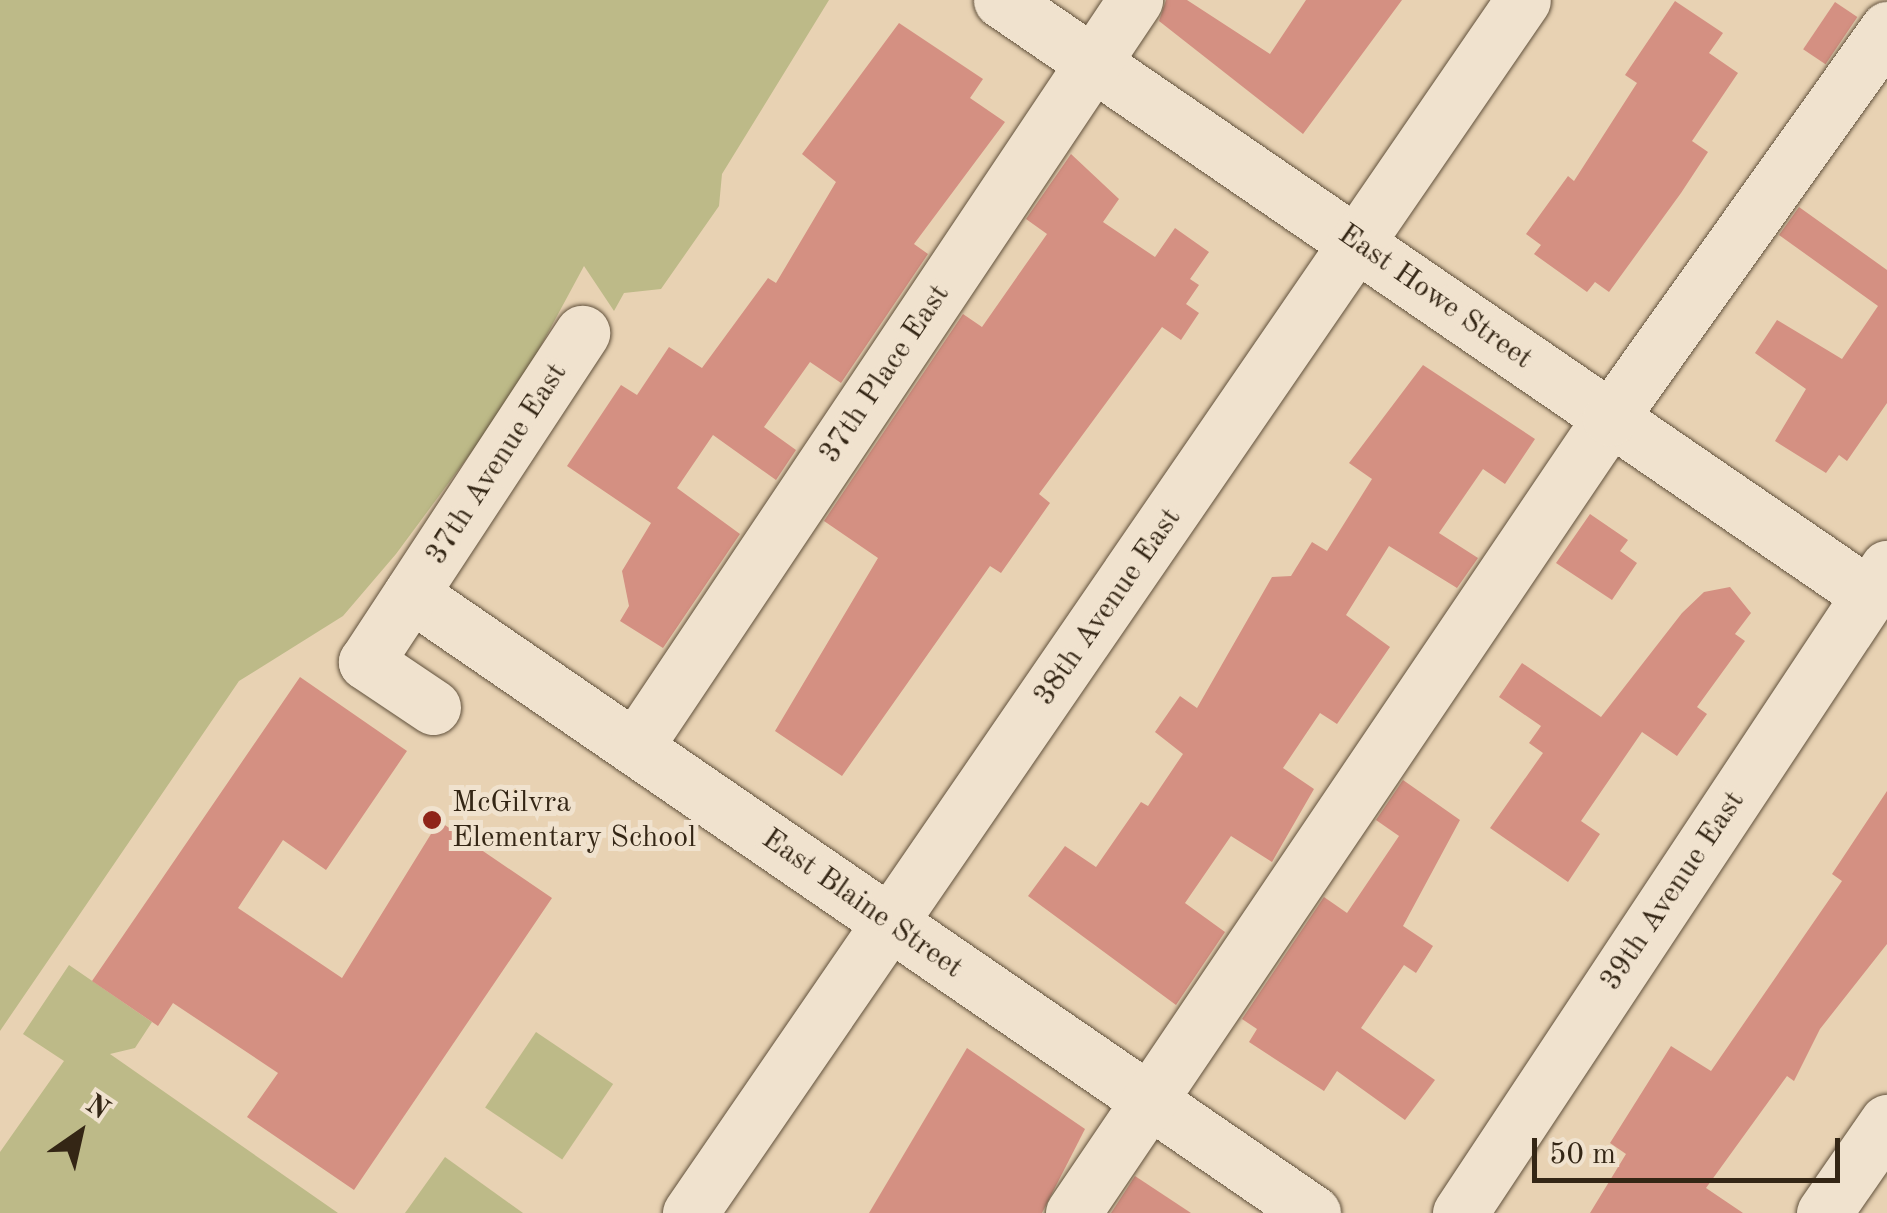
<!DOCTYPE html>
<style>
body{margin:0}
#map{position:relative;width:1887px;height:1213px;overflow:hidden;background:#e8d2b3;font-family:"Old Standard TT",serif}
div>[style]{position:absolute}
.green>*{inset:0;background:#bdba88;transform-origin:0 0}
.building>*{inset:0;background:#d49082;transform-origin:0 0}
.roads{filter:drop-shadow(0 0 2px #61513c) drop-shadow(0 0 2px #61513c)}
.minor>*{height:55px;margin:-27.5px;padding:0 27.5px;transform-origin:27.5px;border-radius:27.5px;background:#f0e2ce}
.dots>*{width:28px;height:28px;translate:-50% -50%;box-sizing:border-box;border:5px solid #f0e2ce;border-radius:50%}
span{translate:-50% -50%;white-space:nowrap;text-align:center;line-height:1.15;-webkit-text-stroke:10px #f0e2ce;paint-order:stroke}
.street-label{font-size:30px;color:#342615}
.poi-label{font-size:30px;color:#342615}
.left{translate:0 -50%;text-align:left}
.north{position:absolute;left:30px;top:1083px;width:100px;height:100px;-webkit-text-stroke:8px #f0e2ce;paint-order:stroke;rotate:34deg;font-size:28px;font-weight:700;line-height:40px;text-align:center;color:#342615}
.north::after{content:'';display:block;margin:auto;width:35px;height:45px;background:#342615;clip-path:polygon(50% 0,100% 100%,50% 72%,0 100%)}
.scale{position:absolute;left:1532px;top:1138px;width:308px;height:45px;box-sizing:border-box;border:5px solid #342615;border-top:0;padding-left:12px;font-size:30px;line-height:35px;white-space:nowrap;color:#342615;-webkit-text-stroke:8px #f0e2ce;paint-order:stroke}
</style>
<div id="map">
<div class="green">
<div style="clip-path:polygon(0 0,829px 0,722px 174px,719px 206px,661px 289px,624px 293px,614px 311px,584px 266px,516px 392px,396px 554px,343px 616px,239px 681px,0 1031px)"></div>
<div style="clip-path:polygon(69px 965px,152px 1022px,135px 1048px,110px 1054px,338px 1213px,0 1213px,0 1152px,64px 1061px,23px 1034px)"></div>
<div style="left:536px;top:1032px;width:93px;height:91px;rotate:34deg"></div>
<div style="clip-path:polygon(445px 1157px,523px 1213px,405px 1213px)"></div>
</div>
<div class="building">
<div style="clip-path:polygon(1166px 0,1187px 0,1270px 54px,1306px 0,1402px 0,1303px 134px,1159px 21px)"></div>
<div style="clip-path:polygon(1675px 1px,1723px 33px,1709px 53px,1738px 73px,1692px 141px,1708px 152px,1681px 193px,1609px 292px,1595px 282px,1587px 292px,1534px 254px,1541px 245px,1526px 234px,1568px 176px,1574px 181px,1637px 83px,1625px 75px)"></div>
<div style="left:1835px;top:2px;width:27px;height:57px;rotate:34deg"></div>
<div style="clip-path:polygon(899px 23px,983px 79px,970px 98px,1005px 122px,914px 244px,928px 254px,841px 383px,810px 362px,764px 427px,796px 450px,776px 480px,713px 435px,677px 488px,740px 534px,663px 648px,620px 621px,629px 606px,622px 571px,651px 523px,567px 466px,621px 385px,637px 395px,669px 347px,702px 368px,768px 278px,776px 283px,836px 182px,802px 154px)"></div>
<div style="clip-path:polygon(1071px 154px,1119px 199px,1103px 222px,1155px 257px,1175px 228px,1209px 252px,1190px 279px,1199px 285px,1186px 304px,1199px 313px,1181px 340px,1162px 327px,1039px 494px,1050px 503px,1001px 573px,990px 566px,842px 776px,775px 731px,878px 558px,824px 521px,963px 314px,982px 327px,1047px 234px,1026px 219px)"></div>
<div style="clip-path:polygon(1799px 207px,1887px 270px,1887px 403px,1847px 461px,1839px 455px,1826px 473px,1775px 441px,1806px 389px,1755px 353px,1777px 320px,1842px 359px,1878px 306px,1779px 235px)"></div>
<div style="clip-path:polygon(1423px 365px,1535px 439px,1505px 484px,1483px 469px,1439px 533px,1478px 558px,1457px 588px,1389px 546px,1346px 615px,1390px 647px,1337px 724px,1320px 713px,1283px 768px,1314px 789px,1272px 862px,1231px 836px,1185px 903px,1225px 932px,1176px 1005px,1028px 896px,1065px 846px,1096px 867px,1141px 802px,1148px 806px,1183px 754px,1155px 732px,1180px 696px,1197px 708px,1272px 577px,1291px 576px,1312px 542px,1327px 551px,1372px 479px,1349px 463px)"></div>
<div style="clip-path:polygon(1590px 514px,1628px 540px,1620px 551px,1637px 563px,1612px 600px,1556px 563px)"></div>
<div style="clip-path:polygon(1730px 587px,1751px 613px,1735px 634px,1745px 641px,1697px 707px,1707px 714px,1677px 756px,1642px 732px,1581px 821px,1600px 834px,1568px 882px,1490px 828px,1543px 753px,1529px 743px,1541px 726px,1499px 697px,1522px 663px,1601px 717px,1682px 613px,1704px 592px)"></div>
<div style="clip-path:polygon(300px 677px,407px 751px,326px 870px,283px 840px,238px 908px,342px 978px,439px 821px,552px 898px,354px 1190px,247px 1117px,278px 1073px,173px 1003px,158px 1026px,92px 981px)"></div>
<div style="clip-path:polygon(1403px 780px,1460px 820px,1403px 926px,1433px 946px,1416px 973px,1404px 965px,1361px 1028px,1435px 1080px,1405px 1120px,1337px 1071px,1324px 1091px,1249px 1042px,1257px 1029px,1242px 1019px,1324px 897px,1347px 913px,1399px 836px,1376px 820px)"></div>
<div style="clip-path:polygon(1887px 791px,1887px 944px,1820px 1029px,1794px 1081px,1787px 1076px,1706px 1188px,1743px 1213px,1590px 1213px,1626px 1154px,1610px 1143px,1671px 1046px,1711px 1071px,1842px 881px,1832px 874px)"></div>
<div style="clip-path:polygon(967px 1048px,1085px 1129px,1042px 1213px,869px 1213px)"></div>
<div style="clip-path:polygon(1135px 1176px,1191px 1213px,1111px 1213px)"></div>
</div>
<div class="roads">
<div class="minor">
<div style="left:1001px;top:0;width:1052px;rotate:34.43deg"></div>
<div style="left:411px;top:594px;width:1094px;rotate:34.46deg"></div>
<div style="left:433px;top:707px;width:81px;rotate:-146.1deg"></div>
<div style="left:366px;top:662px;width:394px;rotate:-56.7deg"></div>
<div style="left:635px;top:747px;width:899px;rotate:-56.2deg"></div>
<div style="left:690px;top:1213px;width:1471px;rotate:-55.52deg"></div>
<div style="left:1073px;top:1213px;width:959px;rotate:-55.96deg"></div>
<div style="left:1610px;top:418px;width:478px;rotate:-54.5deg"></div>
<div style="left:1460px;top:1213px;width:774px;rotate:-56.49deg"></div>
<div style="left:1824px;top:1213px;width:111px;rotate:-55.3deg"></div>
</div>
</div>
<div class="dots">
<div style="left:432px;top:820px;background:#8f2418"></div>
</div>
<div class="street-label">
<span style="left:1435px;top:297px;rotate:35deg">East Howe Street</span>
<span style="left:885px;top:374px;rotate:-56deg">37th Place East</span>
<span style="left:497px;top:464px;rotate:-57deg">37th Avenue East</span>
<span style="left:1108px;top:607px;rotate:-55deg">38th Avenue East</span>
<span style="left:1673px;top:891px;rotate:-56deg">39th Avenue East</span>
<span style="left:862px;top:904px;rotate:35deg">East Blaine Street</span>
</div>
<div class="poi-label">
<span class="left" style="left:452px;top:820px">McGilvra<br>Elementary School</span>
</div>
<div class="north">N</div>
<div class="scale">50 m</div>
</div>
